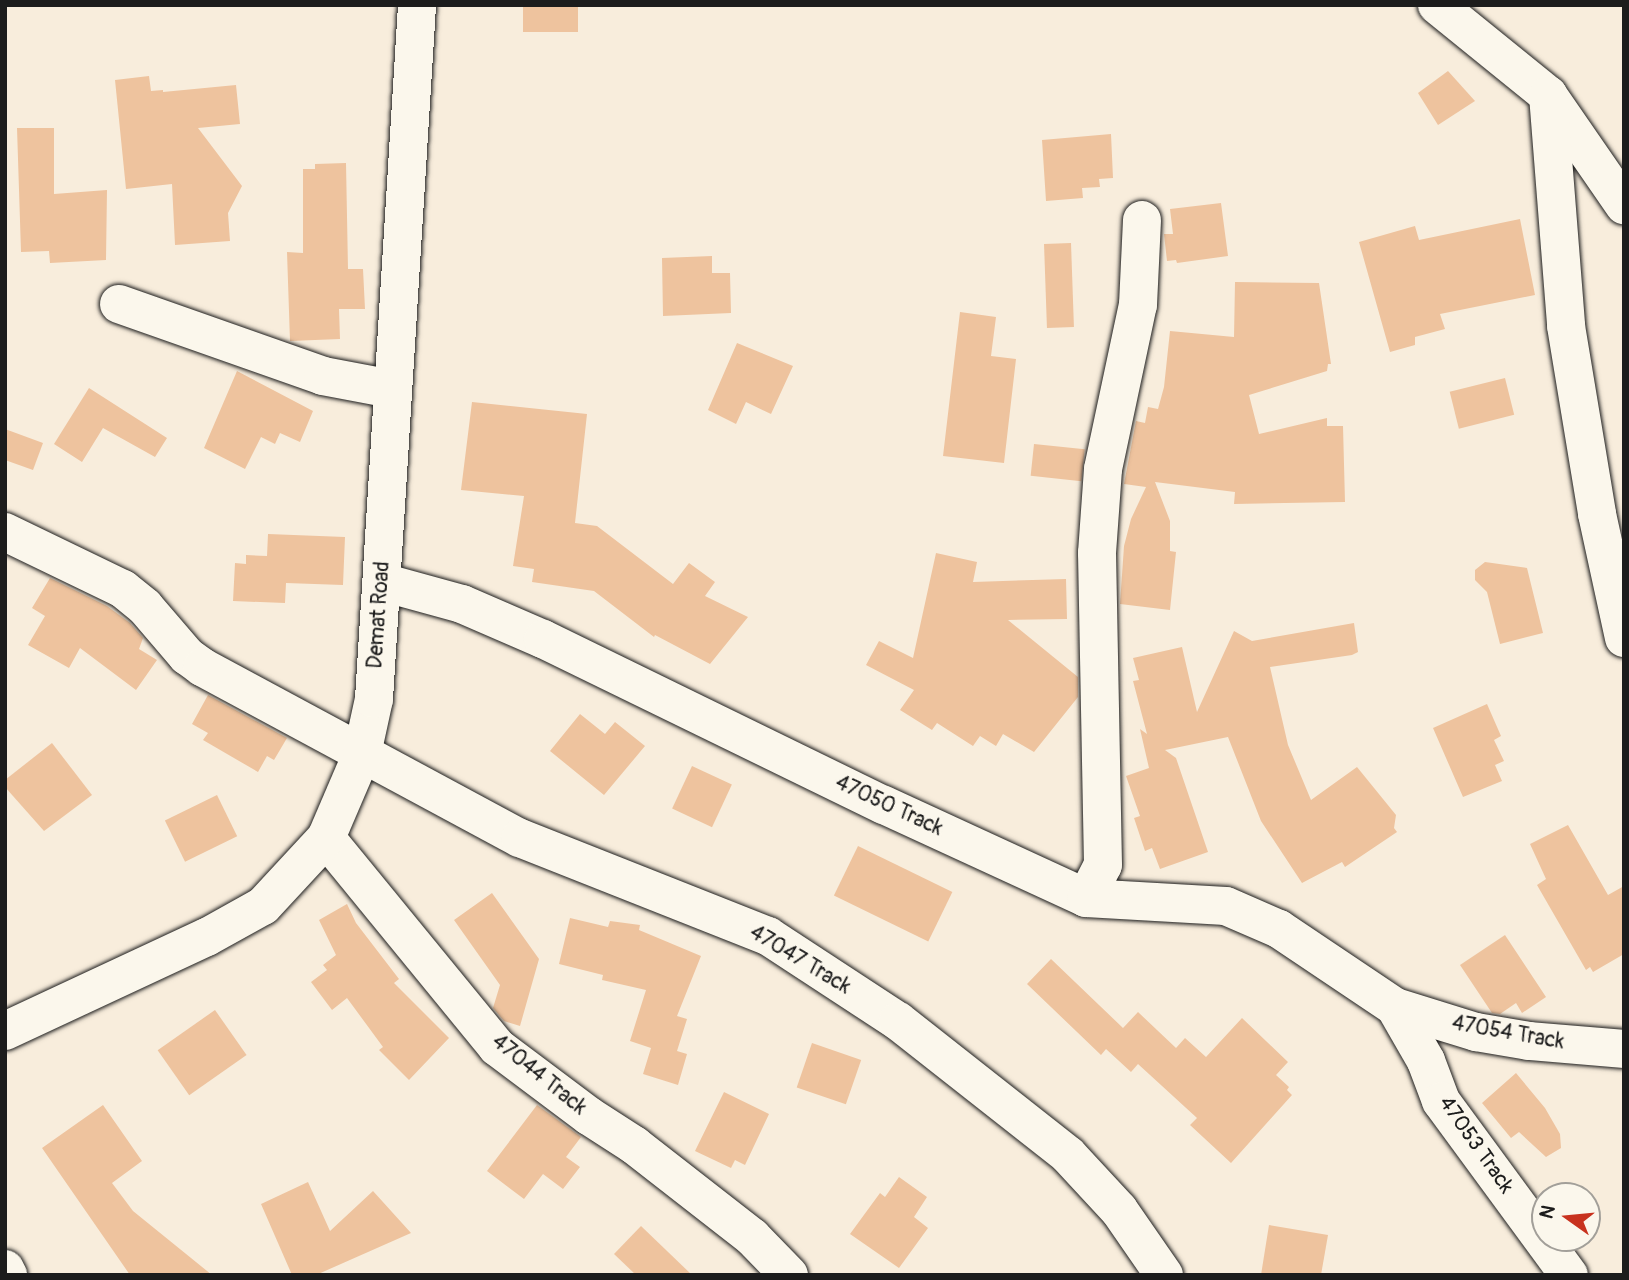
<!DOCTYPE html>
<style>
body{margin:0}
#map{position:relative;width:1629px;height:1280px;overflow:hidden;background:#f8eddc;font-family:Pangolin,sans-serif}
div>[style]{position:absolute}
.building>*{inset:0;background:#eec39e;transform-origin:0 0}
.roads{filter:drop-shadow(0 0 2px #1c1c1c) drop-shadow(0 0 2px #1c1c1c)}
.minor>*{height:38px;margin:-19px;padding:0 19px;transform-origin:19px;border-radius:19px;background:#fbf7ec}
span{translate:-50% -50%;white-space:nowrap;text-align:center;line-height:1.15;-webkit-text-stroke:5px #fbf7ec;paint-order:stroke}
.street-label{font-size:21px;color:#1c1c1c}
.frame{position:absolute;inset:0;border:7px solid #1c1c1c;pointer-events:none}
.north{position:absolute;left:1531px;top:1182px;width:70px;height:70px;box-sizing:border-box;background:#fbf7ec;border:2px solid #a29f99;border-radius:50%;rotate:285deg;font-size:19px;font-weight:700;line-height:28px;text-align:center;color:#1c1c1c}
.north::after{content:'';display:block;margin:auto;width:24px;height:32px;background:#c8321e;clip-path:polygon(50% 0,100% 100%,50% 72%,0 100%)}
</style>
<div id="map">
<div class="building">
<div style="left:523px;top:5px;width:55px;height:27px"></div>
<div style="clip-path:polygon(1448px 71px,1475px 101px,1438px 125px,1418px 93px)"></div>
<div style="clip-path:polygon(149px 76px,151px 91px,163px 90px,163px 92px,236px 85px,240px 124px,198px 128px,242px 186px,228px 213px,230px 241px,175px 245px,172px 184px,126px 189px,115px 80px)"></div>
<div style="clip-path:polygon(17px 128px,54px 128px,54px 194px,107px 190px,106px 260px,50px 263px,49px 251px,21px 252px)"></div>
<div style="clip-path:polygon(1111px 134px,1113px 178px,1099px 179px,1100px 187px,1082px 188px,1083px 198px,1046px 201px,1042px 140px)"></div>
<div style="clip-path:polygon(346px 163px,348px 269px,363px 269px,365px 309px,339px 309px,340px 339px,290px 341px,287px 252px,303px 253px,303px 169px,315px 169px,315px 164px)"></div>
<div style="clip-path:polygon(1221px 203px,1228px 256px,1177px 263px,1176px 260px,1167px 261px,1164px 234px,1173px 234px,1170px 209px)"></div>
<div style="clip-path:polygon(1520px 219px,1535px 295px,1440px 314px,1445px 329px,1415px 337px,1415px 345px,1390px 352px,1359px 242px,1415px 226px,1419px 240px)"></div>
<div style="left:1071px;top:243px;width:84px;height:27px;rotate:88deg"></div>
<div style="clip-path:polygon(712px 256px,712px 273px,730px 273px,731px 313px,663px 316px,662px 258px)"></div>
<div style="clip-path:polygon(1235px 282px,1319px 283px,1331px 364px,1328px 364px,1327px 371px,1249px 395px,1259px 434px,1327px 418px,1327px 426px,1343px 426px,1345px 502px,1234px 504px,1235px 492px,1155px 482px,1170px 521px,1170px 551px,1176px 552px,1170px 610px,1120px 604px,1124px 546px,1131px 519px,1146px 487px,1124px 484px,1136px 421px,1145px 423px,1148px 407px,1158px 409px,1164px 387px,1170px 331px,1234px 337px)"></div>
<div style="clip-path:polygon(960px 312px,996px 317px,991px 356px,1016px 359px,1004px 463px,943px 456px)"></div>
<div style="clip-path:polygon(737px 343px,793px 366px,771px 414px,746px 402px,736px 424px,708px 410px)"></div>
<div style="clip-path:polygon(237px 371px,313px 411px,300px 442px,280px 433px,275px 444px,261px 437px,245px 469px,204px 448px)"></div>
<div style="left:1505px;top:378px;width:38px;height:57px;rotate:76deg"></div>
<div style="clip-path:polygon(89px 388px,167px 438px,155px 457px,103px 428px,82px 462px,54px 444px)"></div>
<div style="clip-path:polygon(472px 402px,587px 414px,575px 523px,597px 526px,673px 584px,689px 563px,715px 582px,705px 596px,748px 617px,710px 664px,655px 635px,654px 637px,594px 591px,532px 582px,534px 569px,513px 566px,524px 496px,461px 490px)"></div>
<div style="clip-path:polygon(5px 429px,43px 443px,33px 470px,5px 460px)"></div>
<div style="left:1034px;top:444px;width:51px;height:32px;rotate:6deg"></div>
<div style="clip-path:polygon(268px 534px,345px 537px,343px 585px,286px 583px,285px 603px,233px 601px,235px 563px,246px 564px,246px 555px,267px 556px)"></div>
<div style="clip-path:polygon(936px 553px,977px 562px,973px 582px,1066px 579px,1067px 619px,1008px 620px,1078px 677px,1078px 697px,1034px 752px,1003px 734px,996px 746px,980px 736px,973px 746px,937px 723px,932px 730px,900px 710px,914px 690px,866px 665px,879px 641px,913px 658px)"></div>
<div style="clip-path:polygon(1485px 562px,1527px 568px,1543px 633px,1500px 644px,1487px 592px,1475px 580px,1475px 570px)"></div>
<div style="clip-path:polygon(50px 578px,107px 606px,130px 623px,143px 638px,139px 649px,157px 660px,136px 690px,80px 648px,69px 668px,28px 645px,45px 616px,32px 608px)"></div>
<div style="clip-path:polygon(1354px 623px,1358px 652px,1352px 655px,1270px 667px,1288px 745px,1311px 800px,1357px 767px,1396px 815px,1394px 828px,1397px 832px,1345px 867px,1342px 862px,1302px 883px,1261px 821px,1228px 737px,1165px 750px,1176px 758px,1208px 852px,1160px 869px,1152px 848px,1145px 851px,1134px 818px,1140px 816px,1126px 776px,1149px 768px,1140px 729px,1147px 734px,1133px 681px,1139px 680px,1133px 658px,1182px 647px,1197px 712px,1234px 631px,1252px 641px)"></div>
<div style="clip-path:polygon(208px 695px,287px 738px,274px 760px,267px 756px,258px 772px,203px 740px,208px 733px,192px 724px)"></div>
<div style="clip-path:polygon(1487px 704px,1501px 736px,1494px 740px,1504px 761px,1495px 765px,1502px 781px,1463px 797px,1433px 728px)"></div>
<div style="clip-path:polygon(580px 714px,605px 734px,615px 722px,645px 746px,604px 795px,550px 751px)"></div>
<div style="clip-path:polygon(52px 743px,92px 795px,44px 831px,5px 787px,5px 780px)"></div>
<div style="left:692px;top:766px;width:44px;height:47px;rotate:25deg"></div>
<div style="left:217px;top:795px;width:46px;height:58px;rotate:64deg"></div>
<div style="clip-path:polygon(1568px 825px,1608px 895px,1624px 886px,1624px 954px,1593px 972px,1590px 967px,1586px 970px,1537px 885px,1546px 879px,1530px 844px)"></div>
<div style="left:858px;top:846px;width:105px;height:55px;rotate:26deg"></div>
<div style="clip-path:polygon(492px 893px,539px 959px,520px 1026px,504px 1021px,493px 1008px,500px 985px,454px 920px)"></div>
<div style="clip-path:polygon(347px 904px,356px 923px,399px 979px,394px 983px,449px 1038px,409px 1080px,379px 1050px,383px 1047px,347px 998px,332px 1010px,311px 982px,327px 970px,323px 965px,336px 955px,319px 920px)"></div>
<div style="clip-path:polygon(570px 918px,608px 927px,610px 921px,640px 925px,639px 930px,701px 956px,677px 1016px,687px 1019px,677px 1051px,687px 1054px,678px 1085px,643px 1074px,651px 1048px,630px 1041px,646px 990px,602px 980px,603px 975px,559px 964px)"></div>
<div style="clip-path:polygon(1505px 935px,1546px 997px,1522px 1013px,1516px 1003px,1500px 1014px,1492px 1013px,1460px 965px)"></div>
<div style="clip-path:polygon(1051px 959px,1123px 1028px,1138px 1012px,1176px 1048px,1185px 1038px,1206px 1057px,1242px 1018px,1288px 1062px,1276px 1075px,1289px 1087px,1287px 1090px,1292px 1095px,1231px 1163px,1190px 1125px,1197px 1118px,1138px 1064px,1131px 1072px,1106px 1049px,1101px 1055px,1027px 984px)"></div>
<div style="left:215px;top:1010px;width:55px;height:70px;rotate:55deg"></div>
<div style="left:812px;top:1043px;width:52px;height:47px;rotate:19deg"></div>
<div style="clip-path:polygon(1516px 1073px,1545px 1108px,1560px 1134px,1561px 1148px,1546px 1157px,1519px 1132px,1511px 1138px,1482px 1103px)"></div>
<div style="clip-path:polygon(724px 1092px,769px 1114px,745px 1165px,735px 1160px,731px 1168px,695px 1151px)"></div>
<div style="clip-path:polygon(103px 1105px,142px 1161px,112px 1183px,133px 1211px,212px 1275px,130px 1275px,42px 1148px)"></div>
<div style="clip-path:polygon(537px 1105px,581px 1137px,566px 1157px,580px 1167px,563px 1189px,543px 1174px,524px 1199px,487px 1171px)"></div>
<div style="clip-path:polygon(899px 1177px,927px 1197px,914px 1217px,928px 1228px,899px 1268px,850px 1234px,880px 1193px,885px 1197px)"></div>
<div style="clip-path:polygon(308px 1182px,330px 1231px,373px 1191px,411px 1233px,316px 1275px,292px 1275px,261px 1204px)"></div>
<div style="clip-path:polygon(1269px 1225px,1328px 1235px,1321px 1275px,1261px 1275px)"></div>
<div style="clip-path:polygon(641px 1226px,692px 1275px,636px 1275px,614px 1254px)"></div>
</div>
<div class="roads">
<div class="minor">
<div style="left:1437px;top:5px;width:143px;rotate:39deg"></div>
<div style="left:1548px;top:95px;width:134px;rotate:55.4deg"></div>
<div style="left:1548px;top:95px;width:232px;rotate:85.5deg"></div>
<div style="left:1566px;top:326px;width:191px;rotate:80.6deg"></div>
<div style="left:1597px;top:514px;width:127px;rotate:77.7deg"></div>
<div style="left:119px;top:304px;width:216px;rotate:19.4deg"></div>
<div style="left:323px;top:376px;width:70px;rotate:10.7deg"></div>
<div style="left:5px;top:532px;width:131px;rotate:25.8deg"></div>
<div style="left:123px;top:589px;width:28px;rotate:39deg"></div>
<div style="left:145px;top:607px;width:65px;rotate:49.4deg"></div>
<div style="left:187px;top:656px;width:19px;rotate:36deg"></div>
<div style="left:202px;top:667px;width:361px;rotate:28.3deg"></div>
<div style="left:520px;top:838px;width:267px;rotate:21.6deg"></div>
<div style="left:768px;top:936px;width:155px;rotate:33.2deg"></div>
<div style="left:898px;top:1021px;width:216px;rotate:38.2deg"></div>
<div style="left:1068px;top:1155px;width:75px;rotate:47.2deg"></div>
<div style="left:1119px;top:1210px;width:79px;rotate:55.3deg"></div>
<div style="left:382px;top:582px;width:83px;rotate:15.4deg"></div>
<div style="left:462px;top:604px;width:88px;rotate:23.4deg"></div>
<div style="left:543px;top:639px;width:379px;rotate:26deg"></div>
<div style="left:884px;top:805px;width:222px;rotate:24.7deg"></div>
<div style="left:1086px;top:898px;width:140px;rotate:3.3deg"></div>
<div style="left:1226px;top:906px;width:58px;rotate:23.5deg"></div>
<div style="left:1279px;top:929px;width:140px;rotate:33.9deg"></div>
<div style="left:1395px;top:1007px;width:85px;rotate:17.2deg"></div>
<div style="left:1476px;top:1032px;width:54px;rotate:9.6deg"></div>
<div style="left:1529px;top:1041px;width:95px;rotate:4.8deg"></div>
<div style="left:326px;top:838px;width:270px;rotate:50.7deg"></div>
<div style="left:497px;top:1047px;width:115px;rotate:36.9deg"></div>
<div style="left:589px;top:1116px;width:54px;rotate:32.8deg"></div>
<div style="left:634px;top:1145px;width:150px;rotate:37.9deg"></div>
<div style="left:752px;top:1237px;width:53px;rotate:45.8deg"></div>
<div style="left:1086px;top:898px;width:37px;rotate:-63deg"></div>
<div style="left:1103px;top:865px;width:312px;rotate:-91.1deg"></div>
<div style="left:1097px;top:553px;width:84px;rotate:-85.9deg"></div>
<div style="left:1103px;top:469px;width:168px;rotate:-78deg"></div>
<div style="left:1138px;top:305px;width:85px;rotate:-87.3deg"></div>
<div style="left:1395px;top:1007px;width:62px;rotate:60.1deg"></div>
<div style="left:1426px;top:1061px;width:43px;rotate:69.4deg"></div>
<div style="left:1441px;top:1101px;width:216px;rotate:53.7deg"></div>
<div style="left:5px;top:1031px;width:223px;rotate:-25deg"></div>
<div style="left:207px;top:937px;width:64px;rotate:-29deg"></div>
<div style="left:263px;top:906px;width:93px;rotate:-47.2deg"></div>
<div style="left:326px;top:838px;width:91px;rotate:-66.8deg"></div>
<div style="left:362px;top:754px;width:56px;rotate:-77.7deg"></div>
<div style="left:374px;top:699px;width:695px;rotate:-86.45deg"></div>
<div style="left:5px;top:1269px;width:7px;rotate:63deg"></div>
</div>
</div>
<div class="street-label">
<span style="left:379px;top:615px;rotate:-86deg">Demat Road</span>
<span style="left:889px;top:806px;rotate:25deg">47050 Track</span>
<span style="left:800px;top:960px;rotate:31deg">47047 Track</span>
<span style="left:1508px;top:1033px;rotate:10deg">47054 Track</span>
<span style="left:539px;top:1075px;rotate:39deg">47044 Track</span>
<span style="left:1476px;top:1145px;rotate:55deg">47053 Track</span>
</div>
<div class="frame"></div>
<div class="north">N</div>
</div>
